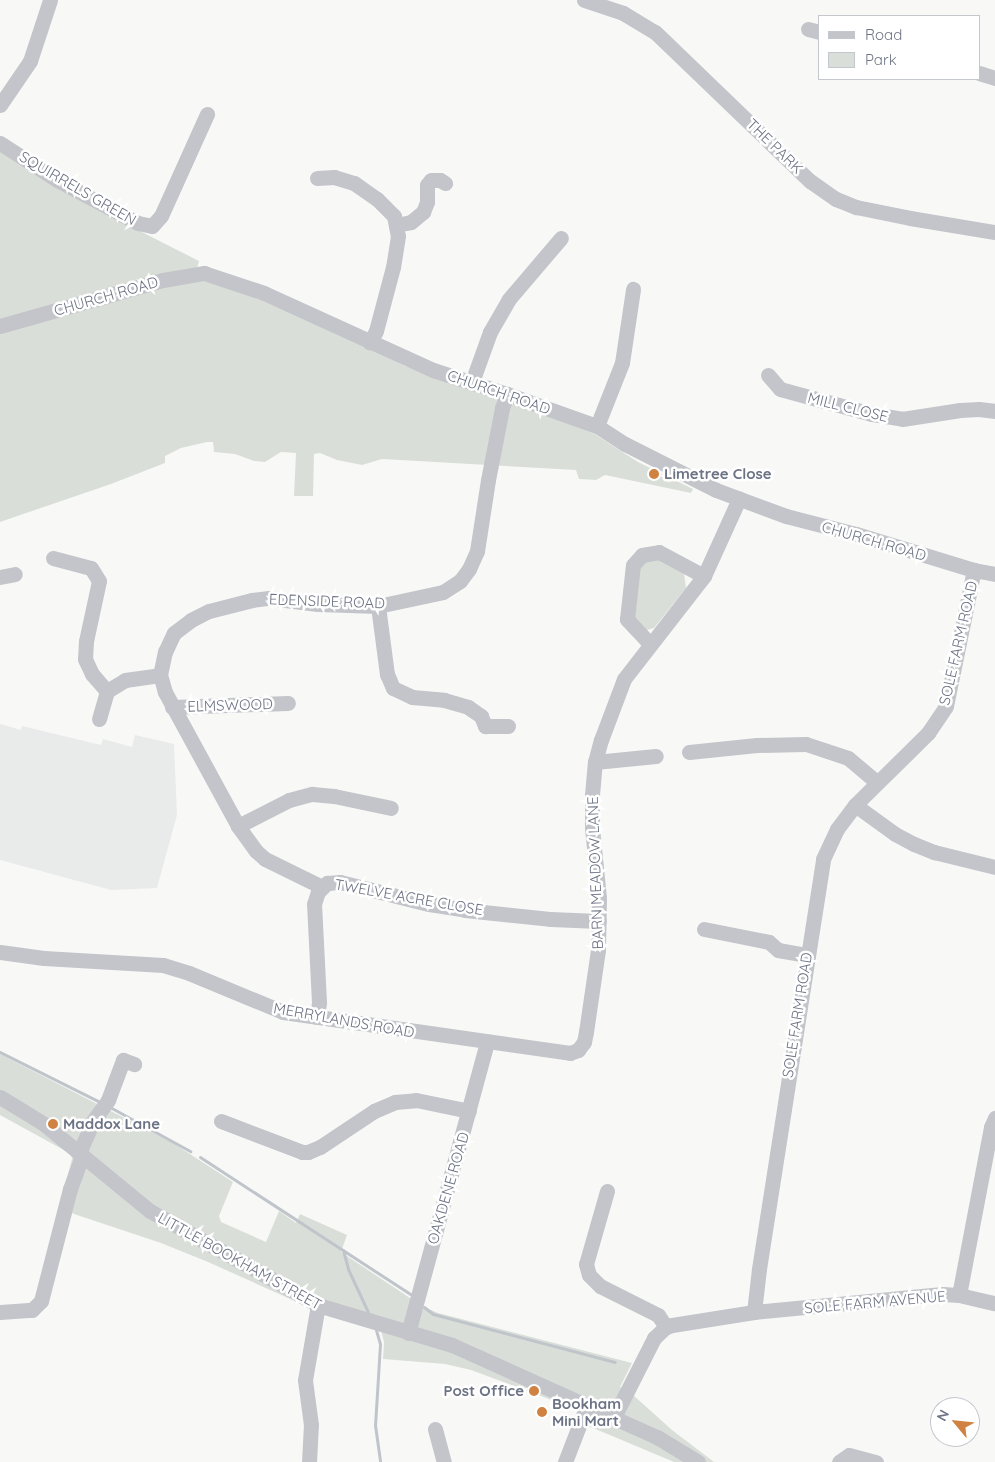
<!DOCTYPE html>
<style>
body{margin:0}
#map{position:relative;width:995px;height:1462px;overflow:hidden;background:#f8f9f7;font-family:Quicksand,sans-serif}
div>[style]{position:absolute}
.built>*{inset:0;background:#e9eaea}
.green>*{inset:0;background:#d9dfd8}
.stream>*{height:3px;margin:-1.5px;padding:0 1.5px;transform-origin:1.5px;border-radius:1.5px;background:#c0c5cb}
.minor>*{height:15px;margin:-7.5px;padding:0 7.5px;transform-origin:7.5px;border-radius:7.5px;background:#c3c5ca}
.dots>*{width:14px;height:14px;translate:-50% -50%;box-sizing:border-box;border:2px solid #fff;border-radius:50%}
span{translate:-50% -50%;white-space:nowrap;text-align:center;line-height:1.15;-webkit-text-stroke:5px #fff;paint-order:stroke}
.street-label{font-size:15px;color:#6c7384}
.poi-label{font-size:15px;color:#6c7384;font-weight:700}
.left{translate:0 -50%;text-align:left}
.right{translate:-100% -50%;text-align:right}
.legend{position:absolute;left:818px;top:15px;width:162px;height:65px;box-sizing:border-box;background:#fff;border:1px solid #c4c7ce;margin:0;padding:6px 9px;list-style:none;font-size:15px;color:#6c7384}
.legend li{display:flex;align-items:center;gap:10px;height:25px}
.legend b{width:25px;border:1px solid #c4c7ce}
.north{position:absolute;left:930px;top:1397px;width:50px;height:50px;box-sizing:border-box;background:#fff;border:1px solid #c4c7ce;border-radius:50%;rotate:298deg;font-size:14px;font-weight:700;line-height:20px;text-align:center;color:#6c7384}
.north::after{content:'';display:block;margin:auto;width:18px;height:22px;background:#cf8241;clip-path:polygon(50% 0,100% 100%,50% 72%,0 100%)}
</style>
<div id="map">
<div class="built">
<div style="clip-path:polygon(0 724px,21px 730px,22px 726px,101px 745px,103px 739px,132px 747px,135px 735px,174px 744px,177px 815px,157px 888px,111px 890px,0 860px)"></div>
</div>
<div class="green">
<div style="clip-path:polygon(0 148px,126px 224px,199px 261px,197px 268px,212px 280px,326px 327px,405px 366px,494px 398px,582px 426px,638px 462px,693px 489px,691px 493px,605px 475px,596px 480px,579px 479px,576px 470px,382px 459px,362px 465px,337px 460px,320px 453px,314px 454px,313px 496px,294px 496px,296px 453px,281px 452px,265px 462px,254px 461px,235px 454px,214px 452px,213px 442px,207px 442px,181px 448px,165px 456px,165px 463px,111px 484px,0 522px)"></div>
<div style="clip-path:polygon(657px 557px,684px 573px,686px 588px,654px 628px,644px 631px,631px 617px,640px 564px)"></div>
<div style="clip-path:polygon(0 1054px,173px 1143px,233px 1182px,219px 1216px,221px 1222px,266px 1242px,279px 1211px,296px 1223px,300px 1214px,347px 1235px,341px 1252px,422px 1306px,438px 1313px,632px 1363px,620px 1387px,633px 1395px,672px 1430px,714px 1462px,674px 1462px,586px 1425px,587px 1415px,565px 1405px,471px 1370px,445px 1364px,383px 1359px,384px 1342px,381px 1331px,328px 1316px,208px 1262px,161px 1243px,74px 1214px,59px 1207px,72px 1159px,71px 1154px,0 1115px)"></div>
</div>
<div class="stream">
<div style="left:0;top:1052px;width:112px;rotate:26.6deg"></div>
<div style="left:108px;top:1106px;width:94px;rotate:28.8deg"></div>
<div style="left:200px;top:1157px;width:251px;rotate:33.1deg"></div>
<div style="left:343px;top:1250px;width:20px;rotate:75deg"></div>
<div style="left:348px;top:1269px;width:47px;rotate:65.1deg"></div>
<div style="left:424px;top:1307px;width:11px;rotate:38deg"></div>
<div style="left:433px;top:1314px;width:188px;rotate:14.8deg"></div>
<div style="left:376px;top:1330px;width:15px;rotate:74deg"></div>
<div style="left:380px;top:1344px;width:81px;rotate:93.5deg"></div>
<div style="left:375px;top:1425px;width:37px;rotate:82deg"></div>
</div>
<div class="minor">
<div style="left:584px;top:0;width:41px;rotate:18.4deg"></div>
<div style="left:623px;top:13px;width:37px;rotate:31deg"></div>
<div style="left:655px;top:32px;width:215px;rotate:43.9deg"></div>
<div style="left:810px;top:181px;width:32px;rotate:35deg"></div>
<div style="left:836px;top:199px;width:22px;rotate:22deg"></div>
<div style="left:856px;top:207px;width:55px;rotate:11.5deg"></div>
<div style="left:910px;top:218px;width:86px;rotate:9.4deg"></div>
<div style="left:808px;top:29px;width:11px;rotate:15deg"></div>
<div style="left:979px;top:73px;width:17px;rotate:17deg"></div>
<div style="left:0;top:105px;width:53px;rotate:-55.7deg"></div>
<div style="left:30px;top:61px;width:64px;rotate:-71.8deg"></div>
<div style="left:0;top:143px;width:68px;rotate:33deg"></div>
<div style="left:57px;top:180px;width:92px;rotate:28deg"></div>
<div style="left:138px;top:223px;width:14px;rotate:12deg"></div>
<div style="left:152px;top:226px;width:13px;rotate:-48deg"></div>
<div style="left:161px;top:216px;width:112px;rotate:-65.7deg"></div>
<div style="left:317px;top:178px;width:17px;rotate:-3deg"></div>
<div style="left:334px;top:177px;width:21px;rotate:17deg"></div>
<div style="left:354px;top:183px;width:28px;rotate:35deg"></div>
<div style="left:377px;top:199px;width:24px;rotate:45deg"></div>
<div style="left:394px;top:216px;width:20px;rotate:79deg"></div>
<div style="left:398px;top:236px;width:31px;rotate:99deg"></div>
<div style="left:393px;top:267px;width:66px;rotate:104.9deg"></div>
<div style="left:376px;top:331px;width:13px;rotate:119deg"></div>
<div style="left:396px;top:225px;width:15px;rotate:-11deg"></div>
<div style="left:411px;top:222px;width:16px;rotate:-40deg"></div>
<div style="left:423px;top:212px;width:11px;rotate:-68deg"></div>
<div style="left:427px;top:202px;width:17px;rotate:-90deg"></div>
<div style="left:427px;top:185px;width:6px;rotate:-51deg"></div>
<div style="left:431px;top:180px;width:9px"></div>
<div style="left:440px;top:180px;width:6px;rotate:31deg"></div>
<div style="left:0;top:326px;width:169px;rotate:-15.8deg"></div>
<div style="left:163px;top:280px;width:42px;rotate:-9.7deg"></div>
<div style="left:204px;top:273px;width:63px;rotate:18.4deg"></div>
<div style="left:264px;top:293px;width:186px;rotate:24.5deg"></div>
<div style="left:433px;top:370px;width:78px;rotate:18deg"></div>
<div style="left:507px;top:394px;width:96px;rotate:19.6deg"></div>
<div style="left:597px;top:426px;width:33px;rotate:33deg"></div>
<div style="left:625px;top:444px;width:102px;rotate:26.8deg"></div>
<div style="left:716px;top:490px;width:75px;rotate:20.4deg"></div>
<div style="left:786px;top:516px;width:72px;rotate:14.4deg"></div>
<div style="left:856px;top:534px;width:123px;rotate:17deg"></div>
<div style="left:974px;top:570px;width:21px;rotate:11deg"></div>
<div style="left:768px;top:375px;width:18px;rotate:49deg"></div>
<div style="left:780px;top:389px;width:95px;rotate:15.2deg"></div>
<div style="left:872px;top:414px;width:30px;rotate:9deg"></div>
<div style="left:902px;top:419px;width:59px;rotate:-8.8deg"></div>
<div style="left:960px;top:410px;width:19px;rotate:-3deg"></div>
<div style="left:979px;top:409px;width:16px;rotate:7deg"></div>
<div style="left:472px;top:382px;width:53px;rotate:-70.2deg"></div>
<div style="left:490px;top:332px;width:38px;rotate:-60deg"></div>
<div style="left:509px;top:299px;width:80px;rotate:-49.6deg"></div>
<div style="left:597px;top:426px;width:68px;rotate:-68.4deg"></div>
<div style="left:622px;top:363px;width:75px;rotate:-81.5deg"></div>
<div style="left:53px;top:558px;width:39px;rotate:15deg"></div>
<div style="left:91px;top:568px;width:15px;rotate:58deg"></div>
<div style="left:99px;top:581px;width:61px;rotate:102.2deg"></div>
<div style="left:86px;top:641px;width:18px;rotate:93deg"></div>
<div style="left:85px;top:659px;width:17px;rotate:65deg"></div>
<div style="left:92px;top:674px;width:23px;rotate:49deg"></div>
<div style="left:107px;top:691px;width:21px;rotate:-31deg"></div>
<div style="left:125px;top:680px;width:35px;rotate:-8deg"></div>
<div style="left:0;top:577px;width:15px;rotate:-11deg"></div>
<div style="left:378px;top:606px;width:69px;rotate:82.5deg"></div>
<div style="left:387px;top:674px;width:15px;rotate:67deg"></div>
<div style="left:393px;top:688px;width:21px;rotate:25deg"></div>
<div style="left:412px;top:697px;width:32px;rotate:5deg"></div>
<div style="left:444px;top:700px;width:25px;rotate:16deg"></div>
<div style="left:468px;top:707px;width:16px;rotate:35deg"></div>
<div style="left:481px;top:716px;width:11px;rotate:68deg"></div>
<div style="left:485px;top:726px;width:23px"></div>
<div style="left:650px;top:644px;width:34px;rotate:-133deg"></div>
<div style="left:627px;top:619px;width:54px;rotate:-83.7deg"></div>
<div style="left:633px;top:565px;width:13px;rotate:-48deg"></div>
<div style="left:642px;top:555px;width:17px;rotate:-10deg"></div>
<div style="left:659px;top:552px;width:51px;rotate:28.1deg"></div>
<div style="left:172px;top:707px;width:116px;rotate:-2deg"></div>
<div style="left:99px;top:719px;width:29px;rotate:-74deg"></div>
<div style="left:689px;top:752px;width:68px;rotate:-5.9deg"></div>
<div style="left:757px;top:745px;width:49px;rotate:-1.2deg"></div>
<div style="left:806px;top:744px;width:44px;rotate:18.4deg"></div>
<div style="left:848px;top:758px;width:38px;rotate:40deg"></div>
<div style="left:595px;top:762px;width:61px;rotate:-5.6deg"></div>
<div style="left:855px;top:805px;width:49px;rotate:35.9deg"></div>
<div style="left:895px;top:834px;width:21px;rotate:28deg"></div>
<div style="left:914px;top:844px;width:22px;rotate:22deg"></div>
<div style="left:934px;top:852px;width:63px;rotate:13.8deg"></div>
<div style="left:238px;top:826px;width:57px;rotate:-27deg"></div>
<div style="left:289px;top:800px;width:24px;rotate:-15deg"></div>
<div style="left:312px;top:794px;width:22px;rotate:5deg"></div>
<div style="left:334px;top:796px;width:58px;rotate:11.9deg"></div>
<div style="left:322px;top:887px;width:64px;rotate:-153.8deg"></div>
<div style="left:265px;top:859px;width:12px;rotate:-138deg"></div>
<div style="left:256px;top:851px;width:31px;rotate:-126deg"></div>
<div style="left:238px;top:826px;width:153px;rotate:-118.6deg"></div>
<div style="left:165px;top:692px;width:18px;rotate:-106deg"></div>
<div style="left:160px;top:675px;width:24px;rotate:-78deg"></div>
<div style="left:165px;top:652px;width:21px;rotate:-65deg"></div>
<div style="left:174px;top:633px;width:21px;rotate:-37deg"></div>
<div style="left:191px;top:620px;width:20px;rotate:-27deg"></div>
<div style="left:209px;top:611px;width:44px;rotate:-14.3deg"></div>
<div style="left:252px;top:600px;width:17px;rotate:-7deg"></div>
<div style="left:269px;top:598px;width:49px;rotate:7deg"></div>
<div style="left:318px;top:604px;width:60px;rotate:1.9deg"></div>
<div style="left:378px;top:606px;width:66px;rotate:-12.2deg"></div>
<div style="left:443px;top:592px;width:20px;rotate:-33deg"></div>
<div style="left:460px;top:581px;width:15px;rotate:-53deg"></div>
<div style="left:469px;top:569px;width:20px;rotate:-66deg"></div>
<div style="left:477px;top:551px;width:72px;rotate:-81.2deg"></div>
<div style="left:488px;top:480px;width:73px;rotate:-79deg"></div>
<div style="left:502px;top:408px;width:15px;rotate:-70deg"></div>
<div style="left:704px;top:929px;width:66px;rotate:11.3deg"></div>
<div style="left:769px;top:942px;width:12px;rotate:42deg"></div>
<div style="left:778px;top:950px;width:28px;rotate:10deg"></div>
<div style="left:0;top:952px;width:44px;rotate:7.8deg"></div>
<div style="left:44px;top:958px;width:119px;rotate:3.4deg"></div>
<div style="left:163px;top:965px;width:27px;rotate:17deg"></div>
<div style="left:189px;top:973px;width:102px;rotate:22.5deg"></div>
<div style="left:283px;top:1012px;width:290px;rotate:8.1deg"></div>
<div style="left:570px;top:1053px;width:9px;rotate:-21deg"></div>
<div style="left:578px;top:1050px;width:10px;rotate:-53deg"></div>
<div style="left:584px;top:1042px;width:10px;rotate:-79deg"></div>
<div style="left:586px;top:1032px;width:83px;rotate:-81.7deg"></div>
<div style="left:598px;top:950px;width:52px;rotate:-88.9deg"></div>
<div style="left:599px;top:898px;width:70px;rotate:-95.7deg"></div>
<div style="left:592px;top:828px;width:33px;rotate:-90deg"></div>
<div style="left:592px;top:795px;width:33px;rotate:-85deg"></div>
<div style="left:595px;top:762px;width:23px;rotate:-75deg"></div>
<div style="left:601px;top:740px;width:65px;rotate:-69.3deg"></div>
<div style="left:624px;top:679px;width:130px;rotate:-52.2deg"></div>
<div style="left:704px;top:576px;width:85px;rotate:-65.6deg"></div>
<div style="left:317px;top:1017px;width:15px;rotate:-82deg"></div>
<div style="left:319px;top:1002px;width:98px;rotate:-92.9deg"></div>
<div style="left:314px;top:904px;width:13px;rotate:-72deg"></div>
<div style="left:318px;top:892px;width:13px;rotate:-45deg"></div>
<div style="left:327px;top:883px;width:13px;rotate:-4deg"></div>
<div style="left:340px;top:882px;width:92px;rotate:13.9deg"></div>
<div style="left:429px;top:904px;width:36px;rotate:9deg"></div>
<div style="left:465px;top:910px;width:85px;rotate:6deg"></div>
<div style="left:550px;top:919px;width:49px;rotate:2.3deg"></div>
<div style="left:0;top:1097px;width:52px;rotate:31.5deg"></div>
<div style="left:44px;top:1124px;width:137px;rotate:39.4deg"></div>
<div style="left:150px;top:1211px;width:193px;rotate:29.2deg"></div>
<div style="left:318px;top:1305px;width:140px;rotate:16.6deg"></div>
<div style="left:452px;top:1345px;width:225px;rotate:24.2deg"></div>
<div style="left:657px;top:1437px;width:48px;rotate:31.4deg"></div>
<div style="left:221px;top:1121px;width:87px;rotate:20.9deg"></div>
<div style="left:302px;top:1152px;width:6px"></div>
<div style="left:308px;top:1152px;width:13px;rotate:-23deg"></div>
<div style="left:320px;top:1147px;width:65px;rotate:-33.7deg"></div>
<div style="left:374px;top:1111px;width:23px;rotate:-23deg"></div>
<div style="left:395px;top:1102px;width:21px;rotate:-5deg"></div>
<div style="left:416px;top:1100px;width:54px;rotate:11.7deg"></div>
<div style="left:79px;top:1153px;width:35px;rotate:-66deg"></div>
<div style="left:93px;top:1121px;width:26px;rotate:-54deg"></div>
<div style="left:108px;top:1100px;width:43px;rotate:-69.4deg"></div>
<div style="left:123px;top:1060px;width:12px;rotate:20deg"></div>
<div style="left:607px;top:1191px;width:76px;rotate:106deg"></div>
<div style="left:586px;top:1264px;width:11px;rotate:75deg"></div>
<div style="left:589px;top:1275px;width:16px;rotate:45deg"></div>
<div style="left:600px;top:1286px;width:65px;rotate:26.6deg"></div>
<div style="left:658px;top:1315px;width:14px;rotate:56deg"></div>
<div style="left:959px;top:1295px;width:171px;rotate:-79.2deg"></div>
<div style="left:991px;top:1127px;width:10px;rotate:-66deg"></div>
<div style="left:0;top:1312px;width:32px;rotate:-4deg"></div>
<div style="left:32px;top:1310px;width:13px;rotate:-45deg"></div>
<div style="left:41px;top:1301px;width:116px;rotate:-75.5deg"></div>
<div style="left:70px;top:1189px;width:35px;rotate:-70deg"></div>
<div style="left:754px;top:1312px;width:43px;rotate:-83.4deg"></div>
<div style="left:759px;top:1269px;width:415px;rotate:-81.1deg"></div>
<div style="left:823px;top:859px;width:33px;rotate:-65deg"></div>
<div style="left:837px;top:829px;width:30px;rotate:-53deg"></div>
<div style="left:855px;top:805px;width:103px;rotate:-44.6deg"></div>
<div style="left:928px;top:733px;width:32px;rotate:-56deg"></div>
<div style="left:946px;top:706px;width:139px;rotate:-78.4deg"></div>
<div style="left:408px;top:1333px;width:302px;rotate:-74.8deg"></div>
<div style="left:614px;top:1417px;width:89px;rotate:-63.1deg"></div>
<div style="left:654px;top:1338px;width:16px;rotate:-43deg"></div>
<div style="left:666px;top:1327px;width:6px;rotate:-18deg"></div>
<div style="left:672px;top:1325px;width:83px;rotate:-9deg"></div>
<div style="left:754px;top:1312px;width:189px;rotate:-5.5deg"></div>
<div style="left:942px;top:1294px;width:17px;rotate:3deg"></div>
<div style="left:959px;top:1295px;width:37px;rotate:13deg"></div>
<div style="left:435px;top:1429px;width:34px;rotate:75deg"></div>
<div style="left:309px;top:1462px;width:37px;rotate:-87deg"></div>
<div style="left:311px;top:1425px;width:45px;rotate:-97.6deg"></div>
<div style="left:305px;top:1380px;width:76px;rotate:-80.2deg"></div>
<div style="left:565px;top:1462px;width:61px;rotate:-68.9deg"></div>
<div style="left:839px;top:1462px;width:12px;rotate:-35deg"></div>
<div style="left:849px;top:1455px;width:28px;rotate:15deg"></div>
</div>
<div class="dots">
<div style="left:654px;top:474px;background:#cf8241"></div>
<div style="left:53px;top:1124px;background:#cf8241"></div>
<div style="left:534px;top:1391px;background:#cf8241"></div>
<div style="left:542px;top:1412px;background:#cf8241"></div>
</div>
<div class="street-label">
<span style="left:775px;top:146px;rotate:44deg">THE PARK</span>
<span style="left:78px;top:188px;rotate:30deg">SQUIRRELS GREEN</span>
<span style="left:106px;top:296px;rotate:-16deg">CHURCH ROAD</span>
<span style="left:499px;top:392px;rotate:19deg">CHURCH ROAD</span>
<span style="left:848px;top:407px;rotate:14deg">MILL CLOSE</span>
<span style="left:874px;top:541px;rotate:16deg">CHURCH ROAD</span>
<span style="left:327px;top:601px;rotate:2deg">EDENSIDE ROAD</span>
<span style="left:958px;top:643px;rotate:-77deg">SOLE FARM ROAD</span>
<span style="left:230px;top:705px;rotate:-2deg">ELMSWOOD</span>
<span style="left:595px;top:873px;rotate:-92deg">BARN MEADOW LANE</span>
<span style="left:409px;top:897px;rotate:10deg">TWELVE ACRE CLOSE</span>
<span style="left:797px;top:1015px;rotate:-81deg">SOLE FARM ROAD</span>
<span style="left:344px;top:1020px;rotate:10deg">MERRYLANDS ROAD</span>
<span style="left:448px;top:1188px;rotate:-74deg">OAKDENE ROAD</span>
<span style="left:240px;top:1261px;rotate:29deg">LITTLE BOOKHAM STREET</span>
<span style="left:875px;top:1302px;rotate:-5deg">SOLE FARM AVENUE</span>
</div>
<div class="poi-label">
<span class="left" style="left:664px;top:474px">Limetree Close</span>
<span class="left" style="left:63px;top:1124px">Maddox Lane</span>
<span class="right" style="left:524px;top:1391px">Post Office</span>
<span class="left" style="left:552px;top:1412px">Bookham<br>Mini Mart</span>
</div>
<ul class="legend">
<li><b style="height:6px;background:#c3c5ca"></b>Road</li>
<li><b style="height:14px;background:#d9dfd8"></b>Park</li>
</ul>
<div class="north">N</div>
</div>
